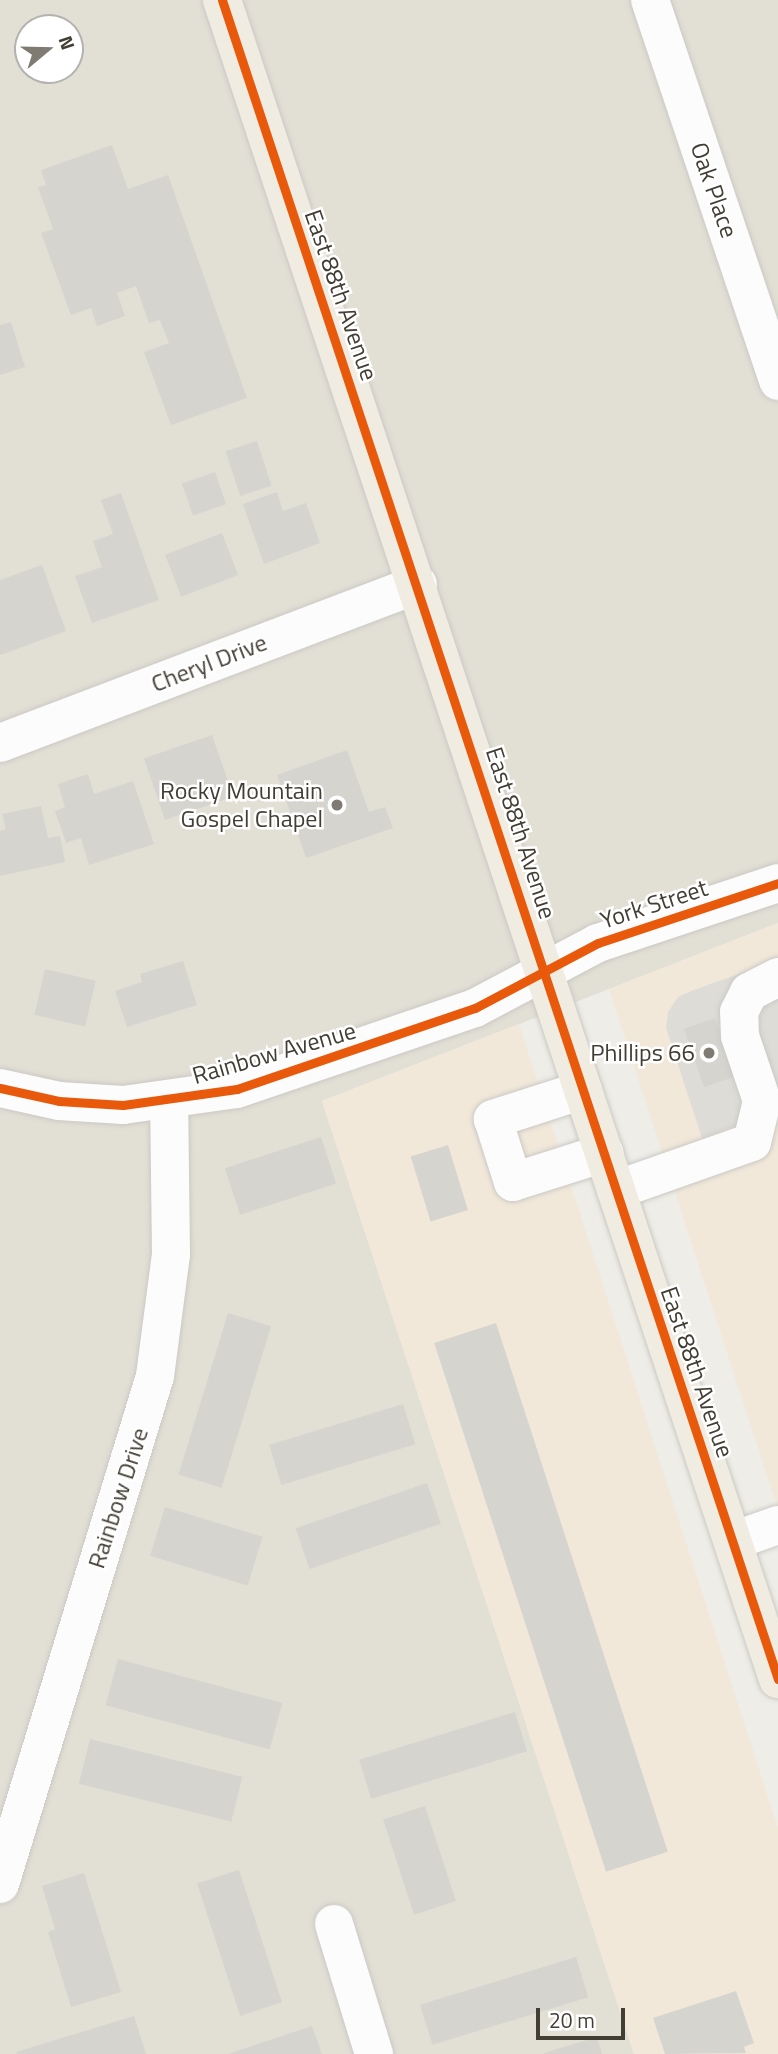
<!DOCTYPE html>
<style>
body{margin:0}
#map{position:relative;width:778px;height:2054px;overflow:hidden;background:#eeede8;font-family:"Titillium Web",sans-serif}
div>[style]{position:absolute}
.residential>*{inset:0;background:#e2dfd5}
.commercial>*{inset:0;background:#f1e8da}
.parking>*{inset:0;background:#dddcd7}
.building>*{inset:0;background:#d6d4cf;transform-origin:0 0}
.roads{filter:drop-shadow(0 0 2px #cbc9c4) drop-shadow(0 0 2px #cbc9c4)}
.minor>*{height:38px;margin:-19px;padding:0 19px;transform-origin:19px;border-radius:19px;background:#fcfcfc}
.major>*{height:38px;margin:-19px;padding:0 19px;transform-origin:19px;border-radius:19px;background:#f0ece2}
.cycleway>*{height:9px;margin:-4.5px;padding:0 4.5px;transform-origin:4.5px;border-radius:4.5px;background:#e8590c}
.dots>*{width:19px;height:19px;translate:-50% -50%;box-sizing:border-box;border:4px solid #fff;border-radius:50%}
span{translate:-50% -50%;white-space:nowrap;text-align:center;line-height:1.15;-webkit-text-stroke:5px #fff;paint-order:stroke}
.street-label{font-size:24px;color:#433e34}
.poi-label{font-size:24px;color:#433e34}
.right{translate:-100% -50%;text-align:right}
.north{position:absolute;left:14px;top:14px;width:70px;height:70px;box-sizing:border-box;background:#fff;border:2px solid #b4b2ae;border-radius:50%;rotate:71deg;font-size:19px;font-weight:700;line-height:28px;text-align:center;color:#433e34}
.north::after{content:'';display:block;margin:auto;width:24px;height:32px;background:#7f7b73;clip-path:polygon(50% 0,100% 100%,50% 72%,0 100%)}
.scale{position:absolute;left:536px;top:2008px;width:89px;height:32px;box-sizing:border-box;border:4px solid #433e34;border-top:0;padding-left:9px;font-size:21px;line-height:24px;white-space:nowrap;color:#433e34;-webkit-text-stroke:5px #fff;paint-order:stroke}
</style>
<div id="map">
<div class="residential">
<div style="clip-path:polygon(evenodd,0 0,778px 0,778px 923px,322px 1101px,634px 2054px,0 2054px,0 0,28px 28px,70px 28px,70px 70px,28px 70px,28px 28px)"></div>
</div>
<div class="commercial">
<div style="clip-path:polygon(778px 923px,778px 1510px,609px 989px)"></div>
<div style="clip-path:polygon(519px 1024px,778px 1828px,778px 2054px,634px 2054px,322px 1101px)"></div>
</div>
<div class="parking">
<div style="clip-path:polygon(778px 960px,778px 1111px,702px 1138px,666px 1028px,668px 1012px,678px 997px,691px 991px)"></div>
</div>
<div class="building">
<div style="clip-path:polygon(112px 145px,128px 189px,168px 175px,247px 398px,171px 425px,144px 352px,169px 343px,160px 320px,149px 323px,136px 286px,117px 293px,125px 316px,97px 326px,91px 308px,71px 315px,41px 233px,53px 229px,38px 187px,46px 185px,41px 170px)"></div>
<div style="clip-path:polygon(11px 322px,25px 367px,0 375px,0 325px)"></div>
<div style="left:257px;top:441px;width:47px;height:33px;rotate:72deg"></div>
<div style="left:215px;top:472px;width:34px;height:35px;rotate:71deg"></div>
<div style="clip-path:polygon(277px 492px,283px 511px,306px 503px,320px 543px,264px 564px,243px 504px)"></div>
<div style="clip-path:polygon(121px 493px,159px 600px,92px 623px,75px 576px,102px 567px,93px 541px,113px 534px,101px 500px)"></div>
<div style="left:222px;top:533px;width:45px;height:61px;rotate:69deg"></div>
<div style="clip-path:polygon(42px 565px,66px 631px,0 655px,0 580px)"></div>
<div style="left:212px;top:735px;width:65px;height:72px;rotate:71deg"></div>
<div style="clip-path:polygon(347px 750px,369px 812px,385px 807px,393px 828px,306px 858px,277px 775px)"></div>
<div style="clip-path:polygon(88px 774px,94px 794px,133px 781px,154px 844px,89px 865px,81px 838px,66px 843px,55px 811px,65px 807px,58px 784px)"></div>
<div style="clip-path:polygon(41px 806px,48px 838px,60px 836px,65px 862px,0 876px,0 831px,6px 829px,2px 814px)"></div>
<div style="clip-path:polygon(183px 961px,197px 1005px,127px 1027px,115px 991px,142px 982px,140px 974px)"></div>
<div style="left:45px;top:969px;width:52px;height:47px;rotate:13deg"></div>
<div style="left:715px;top:1018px;width:62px;height:33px;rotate:71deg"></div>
<div style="left:321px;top:1137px;width:49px;height:101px;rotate:72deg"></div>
<div style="left:448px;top:1145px;width:68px;height:39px;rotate:73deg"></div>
<div style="left:228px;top:1313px;width:45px;height:169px;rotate:17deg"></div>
<div style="left:496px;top:1323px;width:556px;height:65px;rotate:72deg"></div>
<div style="left:403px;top:1404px;width:42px;height:140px;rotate:73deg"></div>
<div style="left:427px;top:1483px;width:43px;height:139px;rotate:71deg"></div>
<div style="left:165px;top:1507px;width:102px;height:51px;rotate:17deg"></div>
<div style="left:118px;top:1659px;width:170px;height:48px;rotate:15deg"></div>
<div style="left:515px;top:1712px;width:41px;height:163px;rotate:73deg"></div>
<div style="left:90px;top:1739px;width:157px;height:46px;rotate:14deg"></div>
<div style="left:425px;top:1806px;width:100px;height:44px;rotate:72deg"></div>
<div style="left:239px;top:1870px;width:139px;height:44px;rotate:72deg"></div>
<div style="clip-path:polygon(84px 1873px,121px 1992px,71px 2007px,48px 1932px,55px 1929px,42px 1886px)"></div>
<div style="left:576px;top:1957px;width:42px;height:163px;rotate:73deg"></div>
<div style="clip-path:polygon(736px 1991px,754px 2043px,744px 2047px,746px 2053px,665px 2054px,653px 2018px)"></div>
<div style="clip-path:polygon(134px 2016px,146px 2054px,17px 2054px,16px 2052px)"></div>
<div style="clip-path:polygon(312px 2026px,322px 2054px,228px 2054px)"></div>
<div style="clip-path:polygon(597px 2037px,602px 2054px,544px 2054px,544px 2053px)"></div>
</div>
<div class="roads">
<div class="minor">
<div style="left:650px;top:0;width:402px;rotate:71.4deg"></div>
<div style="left:0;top:743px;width:447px;rotate:-20.8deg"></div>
<div style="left:0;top:1088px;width:60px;rotate:12.4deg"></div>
<div style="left:59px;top:1101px;width:64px;rotate:3.6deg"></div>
<div style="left:123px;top:1105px;width:115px;rotate:-8deg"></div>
<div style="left:237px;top:1089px;width:251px;rotate:-18.8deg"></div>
<div style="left:475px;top:1008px;width:139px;rotate:-27.9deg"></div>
<div style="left:598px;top:943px;width:190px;rotate:-18.4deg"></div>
<div style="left:583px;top:1090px;width:95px;rotate:162.1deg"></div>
<div style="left:493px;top:1119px;width:66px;rotate:72.4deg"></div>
<div style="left:513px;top:1182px;width:96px;rotate:-17.7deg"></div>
<div style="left:616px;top:1190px;width:144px;rotate:-19.4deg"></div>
<div style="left:752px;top:1142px;width:42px;rotate:-76.3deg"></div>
<div style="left:762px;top:1101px;width:69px;rotate:-108.7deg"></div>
<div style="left:740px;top:1036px;width:24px;rotate:-92deg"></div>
<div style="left:739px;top:1012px;width:22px;rotate:-63deg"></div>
<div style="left:749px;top:992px;width:33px;rotate:-27deg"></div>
<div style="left:733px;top:1541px;width:48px;rotate:-19.6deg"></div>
<div style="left:0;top:1884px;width:531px;rotate:-73.03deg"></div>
<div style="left:155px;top:1376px;width:122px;rotate:-82.5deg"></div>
<div style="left:171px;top:1255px;width:154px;rotate:-90.7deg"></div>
<div style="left:334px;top:1924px;width:136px;rotate:72.9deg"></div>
</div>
<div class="major">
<div style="left:222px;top:0;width:1769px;rotate:71.68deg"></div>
</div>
</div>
<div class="cycleway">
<div style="left:222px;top:0;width:1769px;rotate:71.68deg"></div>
<div style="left:0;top:1088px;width:60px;rotate:12.4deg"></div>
<div style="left:59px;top:1101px;width:64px;rotate:3.6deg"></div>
<div style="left:123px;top:1105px;width:115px;rotate:-8deg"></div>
<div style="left:237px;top:1089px;width:251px;rotate:-18.8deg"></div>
<div style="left:475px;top:1008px;width:139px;rotate:-27.9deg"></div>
<div style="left:598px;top:943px;width:190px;rotate:-18.4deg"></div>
</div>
<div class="dots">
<div style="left:337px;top:805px;background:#7f7b73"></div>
<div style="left:709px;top:1053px;background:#7f7b73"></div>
</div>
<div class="street-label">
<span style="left:714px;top:190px;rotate:71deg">Oak Place</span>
<span style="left:341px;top:295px;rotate:71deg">East 88th Avenue</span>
<span style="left:209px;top:663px;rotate:-21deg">Cheryl Drive</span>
<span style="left:521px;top:833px;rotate:72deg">East 88th Avenue</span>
<span style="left:654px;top:904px;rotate:-18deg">York Street</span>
<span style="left:274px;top:1053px;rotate:-16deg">Rainbow Avenue</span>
<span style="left:697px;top:1372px;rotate:71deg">East 88th Avenue</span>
<span style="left:118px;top:1498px;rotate:-72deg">Rainbow Drive</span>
</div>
<div class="poi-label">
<span class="right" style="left:323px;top:805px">Rocky Mountain<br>Gospel Chapel</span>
<span class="right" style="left:695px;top:1053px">Phillips 66</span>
</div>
<div class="north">N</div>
<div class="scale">20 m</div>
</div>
